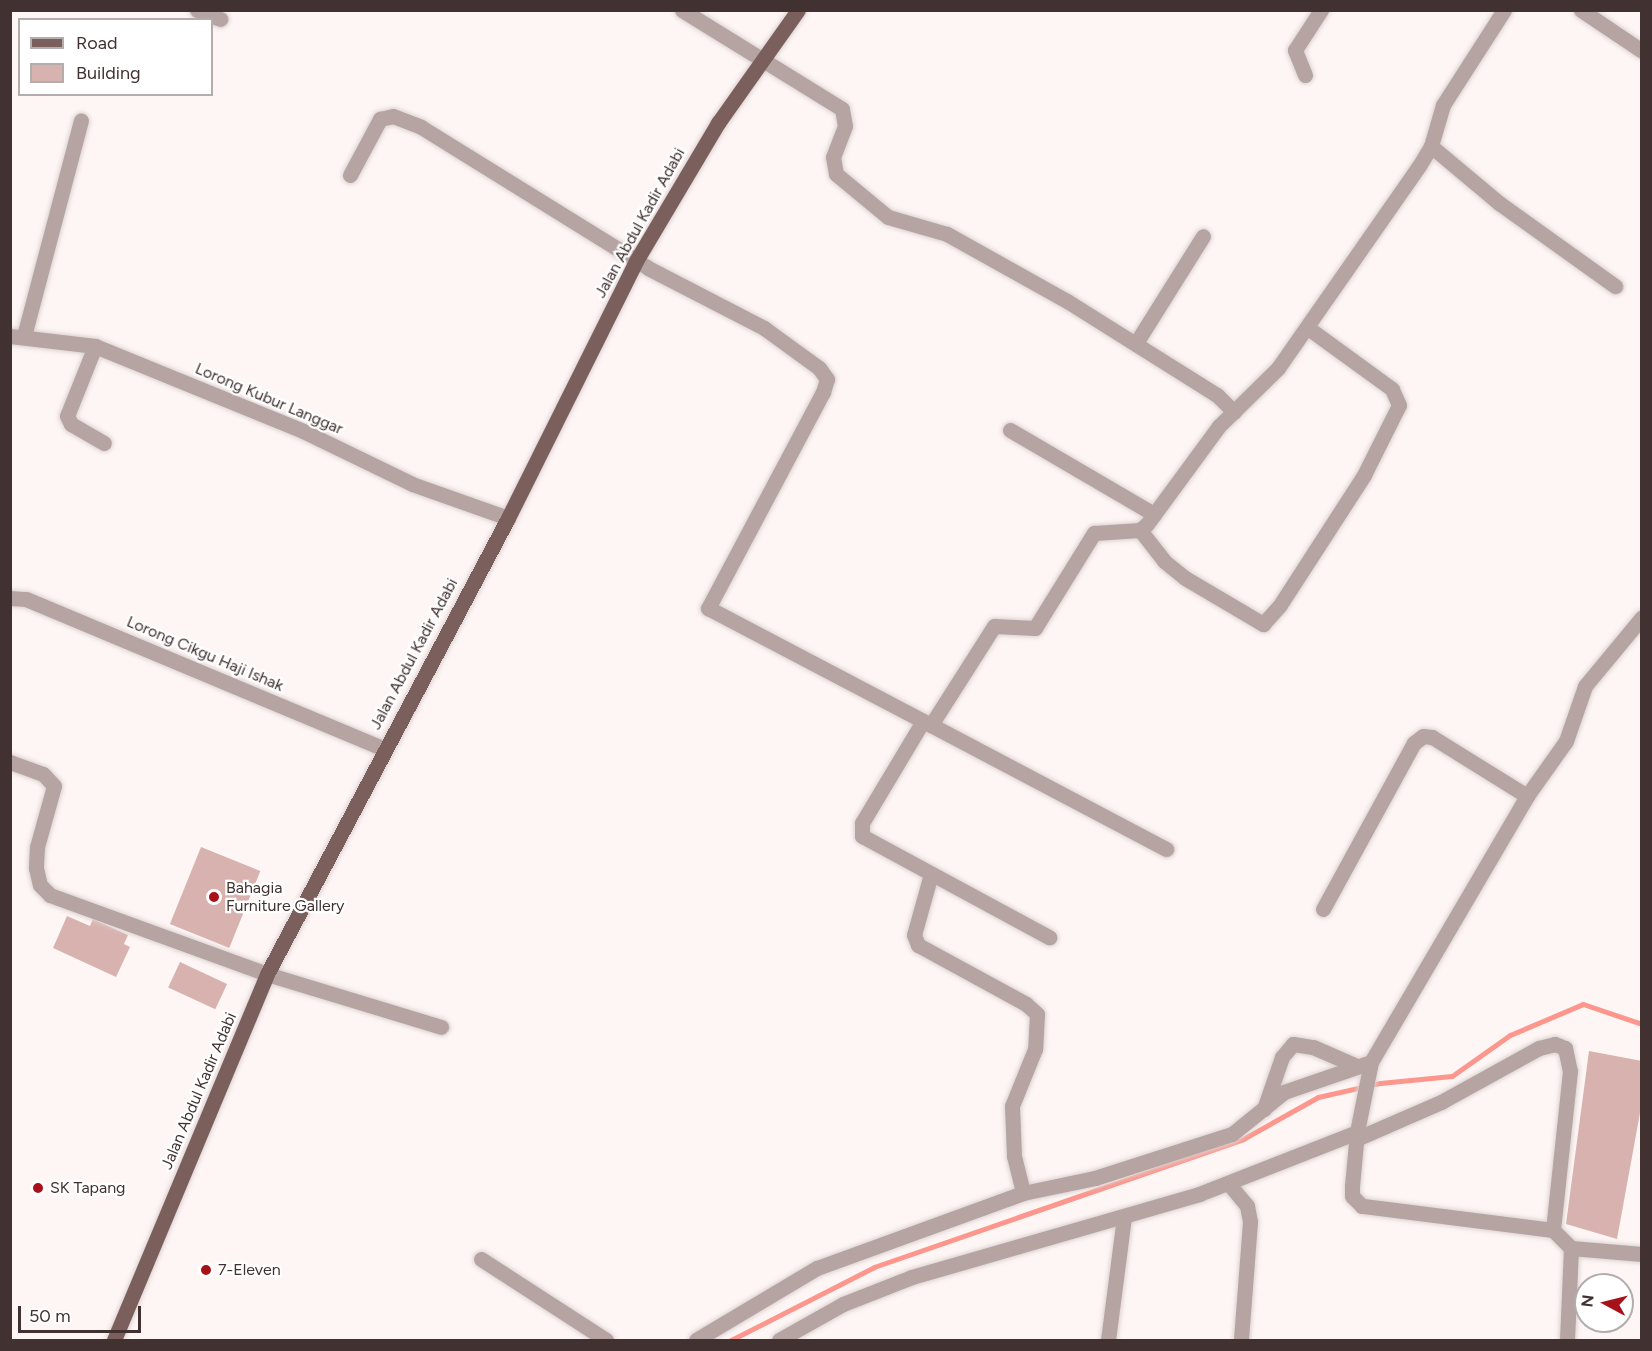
<!DOCTYPE html>
<style>
body{margin:0}
#map{position:relative;width:1652px;height:1351px;overflow:hidden;background:#fef6f5;font-family:Figtree,sans-serif}
div>[style]{position:absolute}
.stream>*{height:5px;margin:-2.5px;padding:0 2.5px;transform-origin:2.5px;border-radius:2.5px;background:#fd968c}
.building>*{inset:0;background:#d8b2ae;transform-origin:0 0}
.roads{filter:drop-shadow(0 0 2px #dcd3d2) drop-shadow(0 0 2px #dcd3d2)}
.minor>*{height:15px;margin:-7.5px;padding:0 7.5px;transform-origin:7.5px;border-radius:7.5px;background:#b5a4a2}
.major>*{height:15px;margin:-7.5px;padding:0 7.5px;transform-origin:7.5px;border-radius:7.5px;background:#7b5f5c}
.dots>*{width:16px;height:16px;translate:-50% -50%;box-sizing:border-box;border:3px solid #fff;border-radius:50%}
span{translate:-50% -50%;white-space:nowrap;text-align:center;line-height:1.15;-webkit-text-stroke:4.5px #fff;paint-order:stroke}
.street-label{font-size:16px;color:#413231}
.poi-label{font-size:16px;color:#413231}
.left{translate:0 -50%;text-align:left}
.frame{position:absolute;inset:0;border:12px solid #413231;pointer-events:none}
.legend{position:absolute;left:18px;top:18px;width:195px;height:78px;box-sizing:border-box;background:#fff;border:2px solid #b3adad;margin:0;padding:8px 10px;list-style:none;font-size:18px;color:#413231}
.legend li{display:flex;align-items:center;gap:12px;height:30px}
.legend b{width:30px;border:2px solid #b3adad}
.north{position:absolute;left:1574px;top:1273px;width:60px;height:60px;box-sizing:border-box;background:#fff;border:2px solid #b3adad;border-radius:50%;rotate:277deg;font-size:16px;font-weight:700;line-height:24px;text-align:center;color:#413231}
.north::after{content:'';display:block;margin:auto;width:21px;height:27px;background:#a71119;clip-path:polygon(50% 0,100% 100%,50% 72%,0 100%)}
.scale{position:absolute;left:18px;top:1306px;width:123px;height:27px;box-sizing:border-box;border:3px solid #413231;border-top:0;padding-left:8px;font-size:18px;line-height:21px;white-space:nowrap;color:#413231;-webkit-text-stroke:4px #fff;paint-order:stroke}
</style>
<div id="map">
<div class="stream">
<div style="left:731px;top:1340px;width:161px;rotate:-27deg"></div>
<div style="left:874px;top:1267px;width:391px;rotate:-19.1deg"></div>
<div style="left:1243px;top:1139px;width:86px;rotate:-29.2deg"></div>
<div style="left:1318px;top:1097px;width:64px;rotate:-12.7deg"></div>
<div style="left:1380px;top:1083px;width:72px;rotate:-5.6deg"></div>
<div style="left:1452px;top:1076px;width:71px;rotate:-35.3deg"></div>
<div style="left:1510px;top:1035px;width:79px;rotate:-23deg"></div>
<div style="left:1583px;top:1004px;width:62px;rotate:18.7deg"></div>
</div>
<div class="building">
<div style="left:201px;top:847px;width:64px;height:83px;rotate:22deg"></div>
<div style="clip-path:polygon(67px 916px,90px 926px,93px 919px,128px 935px,124px 944px,130px 947px,116px 977px,53px 948px)"></div>
<div style="left:180px;top:962px;width:52px;height:28px;rotate:25deg"></div>
<div style="clip-path:polygon(1589px 1051px,1642px 1061px,1642px 1102px,1617px 1239px,1566px 1224px)"></div>
</div>
<div class="roads">
<div class="minor">
<div style="left:197px;top:10px;width:25px;rotate:21deg"></div>
<div style="left:682px;top:10px;width:188px;rotate:31.7deg"></div>
<div style="left:842px;top:109px;width:17px;rotate:80deg"></div>
<div style="left:845px;top:126px;width:33px;rotate:111deg"></div>
<div style="left:833px;top:157px;width:17px;rotate:80deg"></div>
<div style="left:836px;top:174px;width:67px;rotate:39.6deg"></div>
<div style="left:888px;top:217px;width:61px;rotate:16.1deg"></div>
<div style="left:947px;top:234px;width:137px;rotate:29.2deg"></div>
<div style="left:1067px;top:301px;width:177px;rotate:32.1deg"></div>
<div style="left:1217px;top:395px;width:24px;rotate:45deg"></div>
<div style="left:1581px;top:10px;width:73px;rotate:33.9deg"></div>
<div style="left:1305px;top:75px;width:27px;rotate:-112deg"></div>
<div style="left:1295px;top:50px;width:48px;rotate:-57deg"></div>
<div style="left:1431px;top:146px;width:89px;rotate:40deg"></div>
<div style="left:1499px;top:203px;width:143px;rotate:35.6deg"></div>
<div style="left:350px;top:175px;width:64px;rotate:-61.8deg"></div>
<div style="left:380px;top:119px;width:13px;rotate:-13deg"></div>
<div style="left:393px;top:116px;width:30px;rotate:21deg"></div>
<div style="left:421px;top:127px;width:267px;rotate:31.8deg"></div>
<div style="left:648px;top:268px;width:131px;rotate:27.3deg"></div>
<div style="left:764px;top:328px;width:68px;rotate:36deg"></div>
<div style="left:819px;top:368px;width:14px;rotate:54deg"></div>
<div style="left:827px;top:379px;width:14px;rotate:107deg"></div>
<div style="left:823px;top:392px;width:245px;rotate:118deg"></div>
<div style="left:708px;top:608px;width:252px;rotate:27.7deg"></div>
<div style="left:931px;top:725px;width:117px;rotate:-57.5deg"></div>
<div style="left:994px;top:626px;width:41px;rotate:2.8deg"></div>
<div style="left:1035px;top:628px;width:112px;rotate:-58.2deg"></div>
<div style="left:1094px;top:533px;width:46px;rotate:-3.7deg"></div>
<div style="left:1140px;top:530px;width:9px;rotate:-41deg"></div>
<div style="left:1147px;top:524px;width:122px;rotate:-53.7deg"></div>
<div style="left:1219px;top:426px;width:83px;rotate:-44.5deg"></div>
<div style="left:1278px;top:368px;width:246px;rotate:-55.1deg"></div>
<div style="left:1419px;top:166px;width:23px;rotate:-59deg"></div>
<div style="left:1431px;top:146px;width:43px;rotate:-73.7deg"></div>
<div style="left:1443px;top:105px;width:113px;rotate:-57.3deg"></div>
<div style="left:10px;top:336px;width:86px;rotate:6.7deg"></div>
<div style="left:95px;top:346px;width:225px;rotate:22.2deg"></div>
<div style="left:303px;top:431px;width:121px;rotate:25.9deg"></div>
<div style="left:412px;top:484px;width:102px;rotate:19.5deg"></div>
<div style="left:24px;top:336px;width:223px;rotate:-75.2deg"></div>
<div style="left:1136px;top:343px;width:126px;rotate:-57.9deg"></div>
<div style="left:95px;top:346px;width:75px;rotate:111.8deg"></div>
<div style="left:67px;top:416px;width:9px;rotate:63deg"></div>
<div style="left:71px;top:424px;width:38px;rotate:30deg"></div>
<div style="left:1010px;top:430px;width:167px;rotate:30.3deg"></div>
<div style="left:1140px;top:530px;width:39px;rotate:52deg"></div>
<div style="left:1164px;top:561px;width:27px;rotate:39deg"></div>
<div style="left:1185px;top:578px;width:91px;rotate:30.5deg"></div>
<div style="left:1263px;top:624px;width:25px;rotate:-48deg"></div>
<div style="left:1280px;top:605px;width:155px;rotate:-57.1deg"></div>
<div style="left:1364px;top:475px;width:78px;rotate:-63.4deg"></div>
<div style="left:1399px;top:405px;width:17px;rotate:-114deg"></div>
<div style="left:1392px;top:389px;width:104px;rotate:-144deg"></div>
<div style="left:10px;top:598px;width:16px;rotate:4deg"></div>
<div style="left:26px;top:599px;width:388px;rotate:22.7deg"></div>
<div style="left:923px;top:721px;width:119px;rotate:120.9deg"></div>
<div style="left:862px;top:823px;width:13px;rotate:90deg"></div>
<div style="left:862px;top:836px;width:213px;rotate:28.4deg"></div>
<div style="left:931px;top:725px;width:266px;rotate:27.8deg"></div>
<div style="left:10px;top:762px;width:35px;rotate:20deg"></div>
<div style="left:43px;top:774px;width:16px;rotate:47deg"></div>
<div style="left:54px;top:786px;width:63px;rotate:105.6deg"></div>
<div style="left:37px;top:847px;width:21px;rotate:93deg"></div>
<div style="left:36px;top:868px;width:17px;rotate:77deg"></div>
<div style="left:40px;top:885px;width:14px;rotate:45deg"></div>
<div style="left:50px;top:895px;width:231px;rotate:20deg"></div>
<div style="left:267px;top:974px;width:182px;rotate:16.9deg"></div>
<div style="left:931px;top:874px;width:63px;rotate:105.6deg"></div>
<div style="left:914px;top:935px;width:11px;rotate:68deg"></div>
<div style="left:918px;top:945px;width:123px;rotate:28.6deg"></div>
<div style="left:1026px;top:1004px;width:15px;rotate:42deg"></div>
<div style="left:1037px;top:1014px;width:35px;rotate:93deg"></div>
<div style="left:1035px;top:1049px;width:61px;rotate:112deg"></div>
<div style="left:1012px;top:1106px;width:50px;rotate:87.7deg"></div>
<div style="left:1014px;top:1156px;width:38px;rotate:76deg"></div>
<div style="left:1323px;top:909px;width:189px;rotate:-61.3deg"></div>
<div style="left:1414px;top:743px;width:11px;rotate:-38deg"></div>
<div style="left:1423px;top:736px;width:9px;rotate:6deg"></div>
<div style="left:1432px;top:737px;width:112px;rotate:31.8deg"></div>
<div style="left:1264px;top:1109px;width:55px;rotate:-70.9deg"></div>
<div style="left:1282px;top:1057px;width:17px;rotate:-50deg"></div>
<div style="left:1293px;top:1044px;width:20px;rotate:9deg"></div>
<div style="left:1313px;top:1047px;width:48px;rotate:23.4deg"></div>
<div style="left:1356px;top:1139px;width:93px;rotate:-23.5deg"></div>
<div style="left:1441px;top:1102px;width:112px;rotate:-28.9deg"></div>
<div style="left:1539px;top:1048px;width:16px;rotate:-14deg"></div>
<div style="left:1555px;top:1044px;width:11px;rotate:22deg"></div>
<div style="left:1565px;top:1048px;width:24px;rotate:78deg"></div>
<div style="left:1570px;top:1071px;width:160px;rotate:96.1deg"></div>
<div style="left:1553px;top:1230px;width:193px;rotate:-172.8deg"></div>
<div style="left:1362px;top:1206px;width:14px;rotate:-135deg"></div>
<div style="left:1352px;top:1196px;width:10px;rotate:-90deg"></div>
<div style="left:1352px;top:1186px;width:54px;rotate:-84.7deg"></div>
<div style="left:1357px;top:1132px;width:71px;rotate:-78.7deg"></div>
<div style="left:1371px;top:1062px;width:308px;rotate:-59.6deg"></div>
<div style="left:1527px;top:796px;width:67px;rotate:-54.7deg"></div>
<div style="left:1566px;top:741px;width:58px;rotate:-70.9deg"></div>
<div style="left:1585px;top:686px;width:89px;rotate:-50.4deg"></div>
<div style="left:1228px;top:1183px;width:30px;rotate:50deg"></div>
<div style="left:1247px;top:1206px;width:16px;rotate:79deg"></div>
<div style="left:1250px;top:1222px;width:118px;rotate:94.4deg"></div>
<div style="left:1553px;top:1230px;width:25px;rotate:45deg"></div>
<div style="left:1571px;top:1248px;width:92px;rotate:92.5deg"></div>
<div style="left:1571px;top:1248px;width:71px;rotate:4.8deg"></div>
<div style="left:481px;top:1259px;width:149px;rotate:32.9deg"></div>
<div style="left:696px;top:1340px;width:141px;rotate:-30.8deg"></div>
<div style="left:817px;top:1268px;width:219px;rotate:-20deg"></div>
<div style="left:1023px;top:1193px;width:74px;rotate:-11.8deg"></div>
<div style="left:1095px;top:1178px;width:144px;rotate:-17.8deg"></div>
<div style="left:1232px;top:1134px;width:67px;rotate:-38.9deg"></div>
<div style="left:1284px;top:1092px;width:92px;rotate:-19deg"></div>
<div style="left:779px;top:1340px;width:73px;rotate:-29.4deg"></div>
<div style="left:843px;top:1304px;width:74px;rotate:-21.4deg"></div>
<div style="left:912px;top:1277px;width:299px;rotate:-16.1deg"></div>
<div style="left:1199px;top:1194px;width:170px;rotate:-21.4deg"></div>
<div style="left:1108px;top:1340px;width:124px;rotate:-82.6deg"></div>
</div>
<div class="major">
<div style="left:114px;top:1340px;width:397px;rotate:-67.3deg"></div>
<div style="left:267px;top:974px;width:516px;rotate:-62.14deg"></div>
<div style="left:508px;top:518px;width:287px;rotate:-63.5deg"></div>
<div style="left:636px;top:261px;width:161px;rotate:-59.3deg"></div>
<div style="left:718px;top:123px;width:138px;rotate:-54.7deg"></div>
</div>
</div>
<div class="dots">
<div style="left:214px;top:897px;background:#a71119"></div>
<div style="left:38px;top:1188px;background:#a71119"></div>
<div style="left:206px;top:1270px;background:#a71119"></div>
</div>
<div class="street-label">
<span style="left:640px;top:223px;rotate:-61deg">Jalan Abdul Kadir Adabi</span>
<span style="left:269px;top:399px;rotate:23deg">Lorong Kubur Langgar</span>
<span style="left:205px;top:654px;rotate:23deg">Lorong Cikgu Haji Ishak</span>
<span style="left:414px;top:654px;rotate:-62deg">Jalan Abdul Kadir Adabi</span>
<span style="left:199px;top:1091px;rotate:-67deg">Jalan Abdul Kadir Adabi</span>
</div>
<div class="poi-label">
<span class="left" style="left:226px;top:897px">Bahagia<br>Furniture Gallery</span>
<span class="left" style="left:50px;top:1188px">SK Tapang</span>
<span class="left" style="left:218px;top:1270px">7-Eleven</span>
</div>
<div class="frame"></div>
<ul class="legend">
<li><b style="height:8px;background:#7b5f5c"></b>Road</li>
<li><b style="height:16px;background:#d8b2ae"></b>Building</li>
</ul>
<div class="north">N</div>
<div class="scale">50 m</div>
</div>
